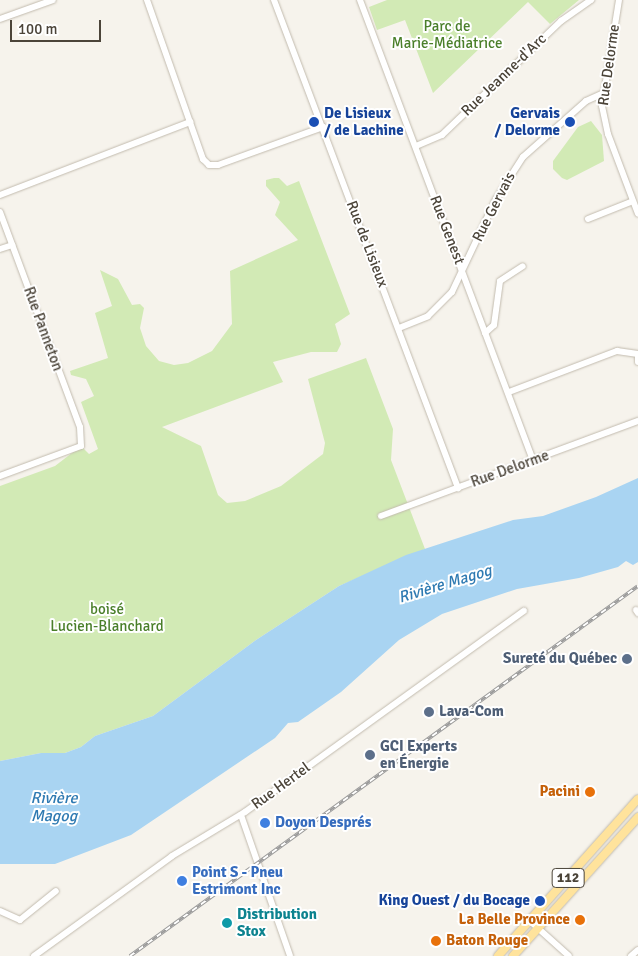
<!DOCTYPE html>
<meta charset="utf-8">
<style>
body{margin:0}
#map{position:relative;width:638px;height:956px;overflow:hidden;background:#f6f3ec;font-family:Signika,sans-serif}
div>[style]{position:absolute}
.green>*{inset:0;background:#d2eab5}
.water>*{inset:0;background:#a9d4f2}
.roads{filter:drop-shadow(0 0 1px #c2bbae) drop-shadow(0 0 1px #c2bbae)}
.minor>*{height:6px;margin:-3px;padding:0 3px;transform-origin:3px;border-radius:3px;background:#fff}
.major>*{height:8px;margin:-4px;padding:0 4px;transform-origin:4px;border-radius:4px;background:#ffe39c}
.rail>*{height:4px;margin-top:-2px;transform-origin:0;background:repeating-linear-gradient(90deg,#fff 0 5.5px,#9a9a9a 0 11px);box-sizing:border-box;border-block:1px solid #9a9a9a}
.dots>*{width:14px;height:14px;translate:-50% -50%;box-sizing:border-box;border:2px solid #fff;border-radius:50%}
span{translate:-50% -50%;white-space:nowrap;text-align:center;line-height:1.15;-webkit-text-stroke:4px #fff;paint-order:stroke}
.shield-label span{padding:1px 4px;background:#fff;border:1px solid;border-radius:4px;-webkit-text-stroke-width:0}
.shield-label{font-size:14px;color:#4b4439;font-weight:700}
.park-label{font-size:15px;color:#4a7f2a}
.street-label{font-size:15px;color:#4b4439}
.transit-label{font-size:15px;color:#164399;font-weight:700}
.left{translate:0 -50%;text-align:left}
.right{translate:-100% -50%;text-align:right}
.service-label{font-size:15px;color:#4e5e75;font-weight:700}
.food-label{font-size:15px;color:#c56008;font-weight:700}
.shop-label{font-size:15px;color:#366cbe;font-weight:700}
.culture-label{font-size:15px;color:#0d838f;font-weight:700}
.water-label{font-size:16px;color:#2e7ab2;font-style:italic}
.scale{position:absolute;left:10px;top:20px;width:91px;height:22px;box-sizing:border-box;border:2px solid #4b4439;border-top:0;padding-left:6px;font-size:15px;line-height:18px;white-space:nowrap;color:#4b4439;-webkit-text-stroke:4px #fff;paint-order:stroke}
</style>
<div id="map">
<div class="green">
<div style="clip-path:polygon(387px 0,579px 0,550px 24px,528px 2px,433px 93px,405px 20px,377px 30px,369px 7px)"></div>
<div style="clip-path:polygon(591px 121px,602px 135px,604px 161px,567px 180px,562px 178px,553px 169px,553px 161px,578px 127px)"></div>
<div style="clip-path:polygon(274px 178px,279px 178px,287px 186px,299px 181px,350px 314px,335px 324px,341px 344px,337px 352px,311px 352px,273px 362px,283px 382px,162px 427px,201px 446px,218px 495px,227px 503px,245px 501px,281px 486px,323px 454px,325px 443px,308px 379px,366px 358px,393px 429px,391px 460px,425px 549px,339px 586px,256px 640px,153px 716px,95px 736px,81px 747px,65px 753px,41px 753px,0 761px,0 486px,55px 466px,81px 446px,89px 454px,98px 449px,81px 402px,94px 396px,86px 379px,71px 375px,70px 371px,108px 358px,95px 313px,112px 306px,100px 270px,118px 279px,132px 305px,140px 304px,144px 308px,140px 328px,146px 346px,159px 361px,174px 365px,188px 363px,212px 351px,232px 324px,230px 271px,298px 240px,275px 215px,280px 202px,266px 186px,266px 180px)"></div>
</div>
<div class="water">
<div style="clip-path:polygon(638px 478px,638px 562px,633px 565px,626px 561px,618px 567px,579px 578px,517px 589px,442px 614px,399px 640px,341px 692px,298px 722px,288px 723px,275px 738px,131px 835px,55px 864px,0 864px,0 761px,41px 753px,65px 753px,81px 747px,95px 736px,153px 716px,256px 640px,339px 586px,406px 555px,513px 520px,543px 516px,596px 497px)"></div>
</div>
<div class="roads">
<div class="minor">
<div style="left:147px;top:0;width:169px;rotate:70.6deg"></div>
<div style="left:203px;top:159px;width:8px;rotate:45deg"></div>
<div style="left:209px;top:165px;width:9px"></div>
<div style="left:218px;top:165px;width:112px;rotate:-19.9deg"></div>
<div style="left:274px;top:0;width:522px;rotate:69.34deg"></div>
<div style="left:360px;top:0;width:491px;rotate:69.4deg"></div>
<div style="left:619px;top:0;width:107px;rotate:99.1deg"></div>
<div style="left:602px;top:106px;width:29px;rotate:78deg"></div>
<div style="left:608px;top:134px;width:85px;rotate:69.4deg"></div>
<div style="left:0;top:19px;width:56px;rotate:-19.7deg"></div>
<div style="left:416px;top:146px;width:28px;rotate:-23deg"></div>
<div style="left:442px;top:135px;width:165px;rotate:-43.8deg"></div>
<div style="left:561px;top:21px;width:37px;rotate:-35deg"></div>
<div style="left:0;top:195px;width:204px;rotate:-21deg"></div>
<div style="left:0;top:212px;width:229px;rotate:69.6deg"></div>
<div style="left:80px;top:427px;width:19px;rotate:87deg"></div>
<div style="left:81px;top:446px;width:86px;rotate:159.7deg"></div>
<div style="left:588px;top:219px;width:48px;rotate:-21.8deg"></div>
<div style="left:0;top:249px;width:13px;rotate:-18deg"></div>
<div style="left:399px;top:328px;width:31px;rotate:-22deg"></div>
<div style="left:428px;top:316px;width:34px;rotate:-45deg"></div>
<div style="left:452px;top:292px;width:103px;rotate:-64.7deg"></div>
<div style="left:496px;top:199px;width:50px;rotate:-57.3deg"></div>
<div style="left:523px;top:157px;width:84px;rotate:-41.6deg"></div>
<div style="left:586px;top:101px;width:17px;rotate:-24deg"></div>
<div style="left:485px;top:333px;width:12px;rotate:-42deg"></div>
<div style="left:494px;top:325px;width:44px;rotate:-82.2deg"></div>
<div style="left:500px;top:281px;width:27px;rotate:-33deg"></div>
<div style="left:638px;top:355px;width:7px;rotate:90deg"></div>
<div style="left:509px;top:392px;width:116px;rotate:-20.8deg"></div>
<div style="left:617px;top:351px;width:21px;rotate:8deg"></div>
<div style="left:381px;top:516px;width:274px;rotate:-20.3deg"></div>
<div style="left:636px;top:610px;width:4px;rotate:56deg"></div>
<div style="left:241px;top:815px;width:149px;rotate:70.8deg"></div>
<div style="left:0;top:911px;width:22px;rotate:24deg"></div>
<div style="left:20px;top:920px;width:46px;rotate:-38.9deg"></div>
<div style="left:530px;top:921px;width:52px;rotate:41.9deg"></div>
<div style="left:34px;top:956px;width:170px;rotate:-35.9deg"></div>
<div style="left:172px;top:856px;width:85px;rotate:-31.1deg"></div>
<div style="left:245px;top:812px;width:344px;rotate:-35.8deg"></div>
<div style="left:631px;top:956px;width:9px;rotate:-41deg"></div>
</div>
<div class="major">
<div style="left:498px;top:956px;width:210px;rotate:-48.3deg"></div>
<div style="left:513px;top:956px;width:187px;rotate:-48deg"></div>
</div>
</div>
<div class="rail">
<div style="left:130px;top:956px;width:628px;rotate:-36.07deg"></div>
</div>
<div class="dots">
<div style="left:314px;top:122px;background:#1a4fb4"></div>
<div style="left:570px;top:122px;background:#1a4fb4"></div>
<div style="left:627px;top:659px;background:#5c6f8a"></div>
<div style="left:429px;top:712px;background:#5c6f8a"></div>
<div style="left:370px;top:755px;background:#5c6f8a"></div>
<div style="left:590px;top:792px;background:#e8710a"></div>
<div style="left:265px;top:823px;background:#3f7fe0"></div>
<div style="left:182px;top:881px;background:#3f7fe0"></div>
<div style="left:540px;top:901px;background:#1a4fb4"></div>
<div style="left:580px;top:920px;background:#e8710a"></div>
<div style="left:227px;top:923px;background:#0f9aa8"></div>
<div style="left:436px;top:941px;background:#e8710a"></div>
</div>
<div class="shield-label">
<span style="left:568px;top:878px">112</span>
</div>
<div class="park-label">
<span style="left:447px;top:35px">Parc de<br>Marie-Médiatrice</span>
<span style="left:107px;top:618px">boisé<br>Lucien-Blanchard</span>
</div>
<div class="street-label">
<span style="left:609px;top:65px;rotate:-82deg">Rue Delorme</span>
<span style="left:504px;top:75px;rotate:-44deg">Rue Jeanne-d'Arc</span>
<span style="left:494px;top:207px;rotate:-63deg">Rue Gervais</span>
<span style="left:447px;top:230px;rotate:69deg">Rue Genest</span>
<span style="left:367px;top:244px;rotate:69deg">Rue de Lisieux</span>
<span style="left:43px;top:329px;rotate:70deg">Rue Panneton</span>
<span style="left:510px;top:469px;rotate:-20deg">Rue Delorme</span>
<span style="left:281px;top:786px;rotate:-36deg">Rue Hertel</span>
</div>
<div class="transit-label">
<span class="left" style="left:324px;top:122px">De Lisieux<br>/ de Lachine</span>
<span class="right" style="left:560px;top:122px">Gervais<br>/ Delorme</span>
<span class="right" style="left:530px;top:901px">King Ouest / du Bocage</span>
</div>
<div class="service-label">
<span class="right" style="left:617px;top:659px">Sureté du Québec</span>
<span class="left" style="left:439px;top:712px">Lava-Com</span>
<span class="left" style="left:380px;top:755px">GCI Experts<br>en Énergie</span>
</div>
<div class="food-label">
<span class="right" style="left:580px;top:792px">Pacini</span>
<span class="right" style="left:570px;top:920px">La Belle Province</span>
<span class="left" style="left:446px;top:941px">Baton Rouge</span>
</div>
<div class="shop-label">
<span class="left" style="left:275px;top:823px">Doyon Després</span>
<span class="left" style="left:192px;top:881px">Point S - Pneu<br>Estrimont Inc</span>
</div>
<div class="culture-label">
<span class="left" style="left:237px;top:923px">Distribution<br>Stox</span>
</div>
<div class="water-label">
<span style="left:445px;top:584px;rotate:-17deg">Rivière Magog</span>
<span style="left:54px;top:807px">Rivière<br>Magog</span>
</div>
<div class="scale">100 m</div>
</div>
